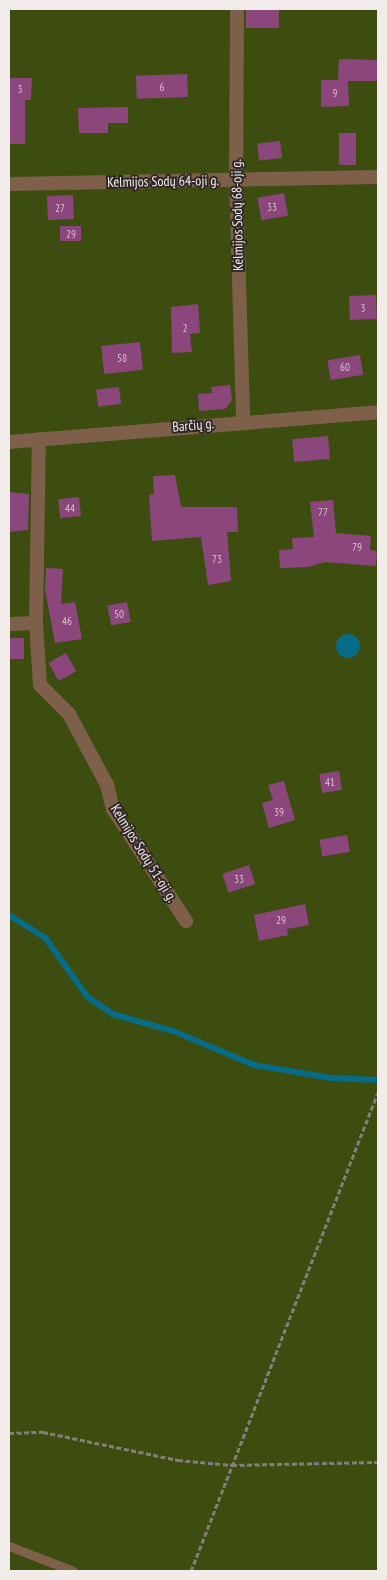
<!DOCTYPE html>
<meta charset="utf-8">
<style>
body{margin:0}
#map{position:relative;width:387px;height:1580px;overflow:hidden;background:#3b3331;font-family:"PT Sans Narrow",sans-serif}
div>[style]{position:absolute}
.green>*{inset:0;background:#3c4d0f;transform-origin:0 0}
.water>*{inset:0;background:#076c88}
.round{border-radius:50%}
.stream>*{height:5.5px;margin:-2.75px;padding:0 2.75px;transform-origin:2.75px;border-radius:2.75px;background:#076c88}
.building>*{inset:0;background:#8b477c;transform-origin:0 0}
.path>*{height:3px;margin-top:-1.5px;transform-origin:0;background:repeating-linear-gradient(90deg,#847d7b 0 5px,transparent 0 7.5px)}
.service>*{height:9px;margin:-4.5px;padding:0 4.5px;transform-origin:4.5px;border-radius:4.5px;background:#7e5f4a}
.minor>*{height:14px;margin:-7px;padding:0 7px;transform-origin:7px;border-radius:7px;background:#7e5f4a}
span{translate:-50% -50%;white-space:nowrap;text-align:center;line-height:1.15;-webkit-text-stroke:4px #312927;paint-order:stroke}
.number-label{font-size:11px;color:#d8c3ce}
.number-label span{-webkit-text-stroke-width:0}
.street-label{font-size:14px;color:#f1ecea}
.frame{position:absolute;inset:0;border:10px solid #f1ecea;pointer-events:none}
</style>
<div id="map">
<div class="green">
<div style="left:9px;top:9px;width:369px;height:1562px"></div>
</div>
<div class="water">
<div class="round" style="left:336px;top:634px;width:24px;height:24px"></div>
</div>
<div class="stream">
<div style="left:9px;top:915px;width:44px;rotate:31.9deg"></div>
<div style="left:46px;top:938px;width:72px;rotate:54.6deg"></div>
<div style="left:88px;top:997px;width:30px;rotate:34deg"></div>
<div style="left:113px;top:1014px;width:66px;rotate:15.9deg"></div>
<div style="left:176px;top:1032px;width:85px;rotate:22.9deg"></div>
<div style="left:254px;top:1065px;width:79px;rotate:9.5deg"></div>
<div style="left:332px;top:1078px;width:46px;rotate:2.5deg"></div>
</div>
<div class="building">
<div style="left:246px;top:9px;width:33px;height:19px"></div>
<div style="clip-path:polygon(339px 59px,378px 60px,378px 81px,348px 81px,349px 106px,321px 107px,321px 80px,338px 80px)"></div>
<div style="left:187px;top:74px;width:23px;height:51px;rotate:88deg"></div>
<div style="clip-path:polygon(9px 78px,32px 78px,31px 100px,25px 100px,25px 144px,9px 144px)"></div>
<div style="clip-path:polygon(128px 107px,128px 123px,108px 123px,108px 133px,79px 133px,78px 108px)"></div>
<div style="left:356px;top:133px;width:32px;height:17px;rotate:90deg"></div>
<div style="left:280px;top:141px;width:17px;height:23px;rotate:83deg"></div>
<div style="left:284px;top:193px;width:23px;height:27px;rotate:80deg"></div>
<div style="left:73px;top:195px;width:24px;height:26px;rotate:88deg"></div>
<div style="left:60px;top:226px;width:21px;height:15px"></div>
<div style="left:376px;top:295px;width:24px;height:27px;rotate:88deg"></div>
<div style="clip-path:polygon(198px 304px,200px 333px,190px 334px,192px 352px,172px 353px,171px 307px)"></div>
<div style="left:140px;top:342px;width:28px;height:39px;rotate:84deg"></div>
<div style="left:360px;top:355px;width:20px;height:33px;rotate:81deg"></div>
<div style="clip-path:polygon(230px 385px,232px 400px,225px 409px,199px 411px,198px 394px,212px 393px,211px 387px)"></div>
<div style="left:119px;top:387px;width:17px;height:23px;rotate:83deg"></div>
<div style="left:328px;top:436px;width:23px;height:36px;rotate:85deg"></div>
<div style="clip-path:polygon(175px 475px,181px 507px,237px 507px,238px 532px,227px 532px,231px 581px,208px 585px,201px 537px,152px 541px,149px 495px,154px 494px,153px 476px)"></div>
<div style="clip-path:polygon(9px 492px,29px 494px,28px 530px,9px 532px)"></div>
<div style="left:79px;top:497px;width:19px;height:21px;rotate:84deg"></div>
<div style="clip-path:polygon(333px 500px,336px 533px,371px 536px,370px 550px,377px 551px,376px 566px,325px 562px,308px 567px,280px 568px,279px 550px,293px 549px,292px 538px,314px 537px,310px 502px)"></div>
<div style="clip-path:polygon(46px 568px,63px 569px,61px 604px,75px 602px,82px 639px,55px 643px,45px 590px)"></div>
<div style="left:127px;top:602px;width:20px;height:20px;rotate:79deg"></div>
<div style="left:24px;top:638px;width:21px;height:15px;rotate:90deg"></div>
<div style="left:66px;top:653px;width:21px;height:20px;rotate:61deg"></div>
<div style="left:339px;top:771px;width:19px;height:20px;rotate:81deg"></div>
<div style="clip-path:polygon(284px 781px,295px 820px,269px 828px,262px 803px,273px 800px,268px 785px)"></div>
<div style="left:347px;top:835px;width:17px;height:28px;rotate:80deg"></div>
<div style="left:249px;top:865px;width:20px;height:28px;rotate:72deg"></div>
<div style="clip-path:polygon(305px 904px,309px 925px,287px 929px,288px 935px,259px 941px,254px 915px)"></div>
</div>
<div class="path">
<div style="left:9px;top:1433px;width:34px;rotate:-2deg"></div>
<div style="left:43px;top:1432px;width:138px;rotate:11.7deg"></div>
<div style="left:178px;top:1460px;width:54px;rotate:5.3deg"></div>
<div style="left:232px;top:1465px;width:146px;rotate:-1.2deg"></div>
<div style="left:191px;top:1571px;width:514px;rotate:-68.67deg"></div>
</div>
<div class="service">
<div style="left:9px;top:1546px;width:69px;rotate:21.3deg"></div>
</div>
<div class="minor">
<div style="left:237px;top:9px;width:170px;rotate:90.3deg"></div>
<div style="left:236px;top:179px;width:242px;rotate:88.3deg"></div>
<div style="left:9px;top:184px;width:369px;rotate:-1.1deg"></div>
<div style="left:9px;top:442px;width:370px;rotate:-4.6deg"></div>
<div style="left:36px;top:623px;width:184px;rotate:-89.1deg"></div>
<div style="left:9px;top:624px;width:27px;rotate:-2deg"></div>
<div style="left:36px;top:623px;width:62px;rotate:86.3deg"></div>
<div style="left:40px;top:685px;width:41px;rotate:45deg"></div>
<div style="left:69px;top:714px;width:81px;rotate:61.8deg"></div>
<div style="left:107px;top:785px;width:25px;rotate:76deg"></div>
<div style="left:113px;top:809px;width:134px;rotate:56.9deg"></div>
</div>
<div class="number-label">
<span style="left:162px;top:87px">6</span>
<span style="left:20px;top:89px">3</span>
<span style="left:335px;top:93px">9</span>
<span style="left:272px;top:207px">33</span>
<span style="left:60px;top:208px">27</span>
<span style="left:71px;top:234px">29</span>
<span style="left:363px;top:308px">3</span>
<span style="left:185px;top:328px">2</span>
<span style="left:122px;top:358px">58</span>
<span style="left:345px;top:367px">60</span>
<span style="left:70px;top:508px">44</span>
<span style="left:323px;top:512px">77</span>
<span style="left:357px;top:547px">79</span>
<span style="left:217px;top:559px">73</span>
<span style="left:119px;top:614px">50</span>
<span style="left:67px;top:621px">46</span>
<span style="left:330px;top:782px">41</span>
<span style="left:279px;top:812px">39</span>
<span style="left:239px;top:879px">33</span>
<span style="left:281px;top:920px">29</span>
</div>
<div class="street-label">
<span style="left:163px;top:181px;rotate:-1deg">Kelmijos Sodų 64-oji g.</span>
<span style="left:237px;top:215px;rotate:-91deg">Kelmijos Sodų 68-oji g.</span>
<span style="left:193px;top:425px;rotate:-5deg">Barčių g.</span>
<span style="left:144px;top:853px;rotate:58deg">Kelmijos Sodų 51-oji g.</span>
</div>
<div class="frame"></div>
</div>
